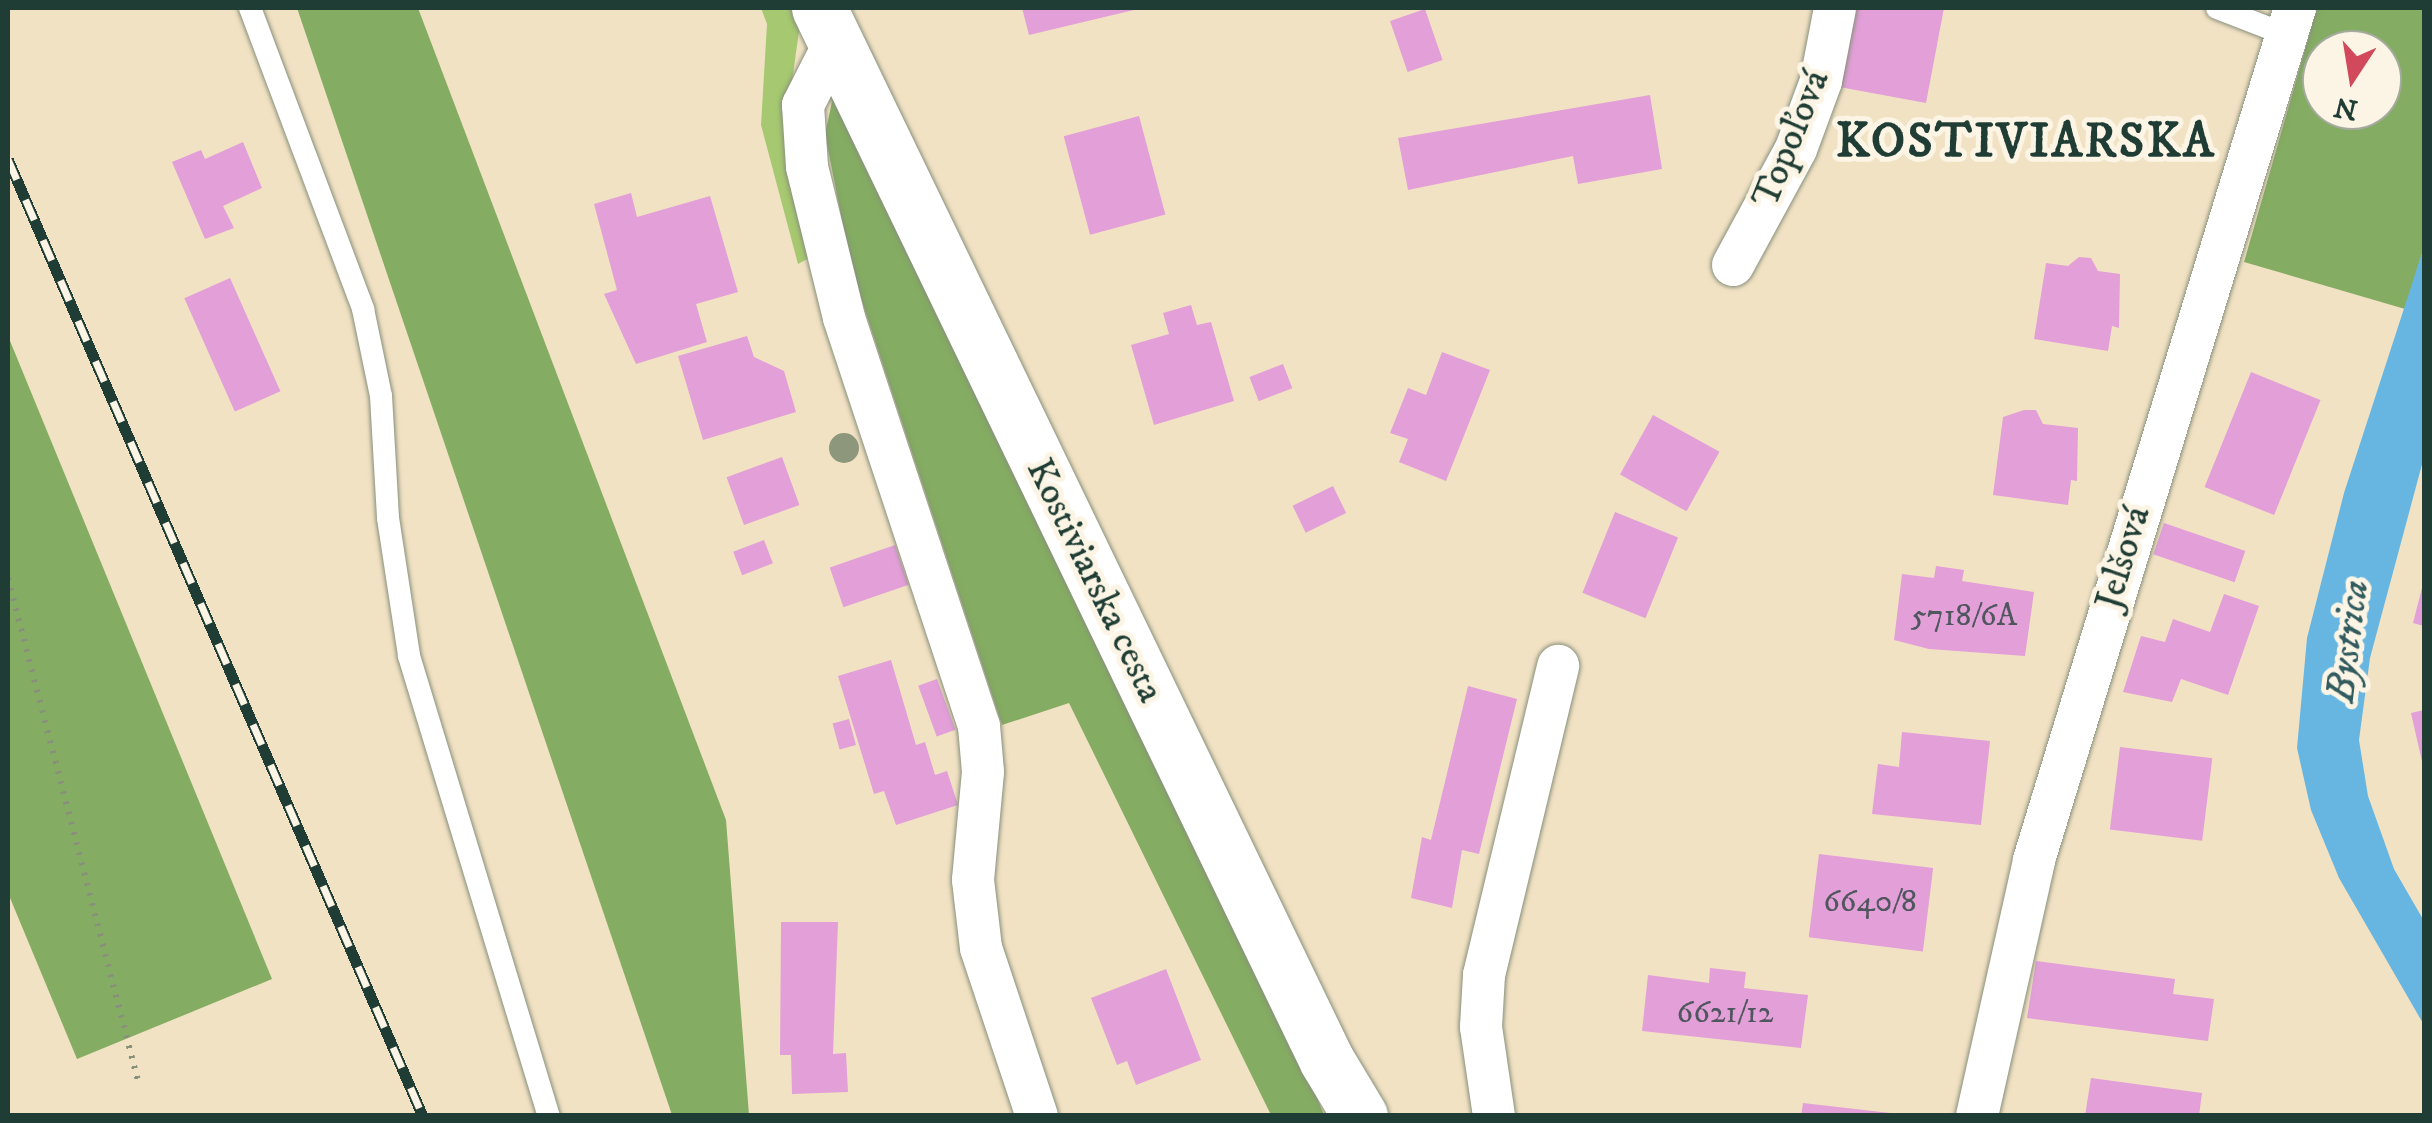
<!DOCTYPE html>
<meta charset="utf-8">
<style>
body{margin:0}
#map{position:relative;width:2432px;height:1123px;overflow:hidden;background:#f2e2c4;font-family:"IM FELL DW Pica",serif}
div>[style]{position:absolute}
.green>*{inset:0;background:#a6c870}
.forest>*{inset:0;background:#84ac62}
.water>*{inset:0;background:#67b6e1}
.building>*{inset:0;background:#e29fd8;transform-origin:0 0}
.path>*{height:6px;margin-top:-3px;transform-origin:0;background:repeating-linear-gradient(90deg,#88907c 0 2.5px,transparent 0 10.5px)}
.roads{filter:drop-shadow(0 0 2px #88907c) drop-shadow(0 0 2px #88907c)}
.service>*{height:22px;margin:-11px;padding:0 11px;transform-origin:11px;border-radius:11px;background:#fff}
.minor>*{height:42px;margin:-21px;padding:0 21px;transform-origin:21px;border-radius:21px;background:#fff}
.tertiary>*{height:55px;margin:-27.5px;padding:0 27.5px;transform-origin:27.5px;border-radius:27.5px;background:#fff}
.rail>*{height:11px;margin-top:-5.5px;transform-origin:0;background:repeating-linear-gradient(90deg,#fcf5e5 0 22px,#1f3d34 0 44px);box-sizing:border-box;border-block:2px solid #1f3d34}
.trees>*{width:30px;height:30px;margin:-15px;border-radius:50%;background:#8d977b}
span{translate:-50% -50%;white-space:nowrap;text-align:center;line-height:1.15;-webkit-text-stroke:10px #fcf5e5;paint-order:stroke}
.number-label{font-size:32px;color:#50565d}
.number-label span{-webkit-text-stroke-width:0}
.street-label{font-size:38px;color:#1f3d34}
.water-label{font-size:40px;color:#315b5f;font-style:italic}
.district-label{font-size:48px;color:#1f3d34;font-weight:700;letter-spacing:2.5px}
.frame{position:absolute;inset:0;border:10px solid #1f3d34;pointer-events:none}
.north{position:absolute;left:2302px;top:30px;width:100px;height:100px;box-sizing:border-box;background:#fcf5e5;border:2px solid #a4ab9e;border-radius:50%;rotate:192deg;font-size:28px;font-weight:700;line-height:40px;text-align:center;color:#1f3d34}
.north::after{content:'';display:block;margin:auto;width:35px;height:45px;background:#d1495b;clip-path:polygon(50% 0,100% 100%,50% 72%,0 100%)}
</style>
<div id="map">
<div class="green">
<div style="clip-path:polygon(761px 8px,796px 8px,801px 17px,786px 124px,811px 257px,798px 264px,761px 125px,767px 24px)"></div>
</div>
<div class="forest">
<div style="clip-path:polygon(297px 8px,418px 8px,726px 820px,749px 1115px,672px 1115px)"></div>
<div style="clip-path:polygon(evenodd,2317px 8px,2424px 8px,2424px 247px,2405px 309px,2244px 262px,2317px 8px,2322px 50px,2382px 50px,2382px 110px,2322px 110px,2322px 50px)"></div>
<div style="clip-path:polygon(835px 88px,1272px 985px,1324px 1115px,1271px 1115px,1069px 703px,1002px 725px,852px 271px,825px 134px)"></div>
<div style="clip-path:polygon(8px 336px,272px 979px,77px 1059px,8px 893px)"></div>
</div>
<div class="water">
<div style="clip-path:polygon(2424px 247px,2424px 457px,2370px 658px,2359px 740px,2368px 796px,2394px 869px,2424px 921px,2424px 1025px,2339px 878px,2311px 810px,2297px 748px,2307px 638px,2344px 493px)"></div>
</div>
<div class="building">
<div style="clip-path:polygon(1022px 8px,1138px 8px,1138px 9px,1029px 35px)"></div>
<div style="clip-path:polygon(1849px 8px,1944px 8px,1926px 103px,1834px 86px)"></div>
<div style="left:1425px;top:9px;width:54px;height:37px;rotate:71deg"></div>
<div style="clip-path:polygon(1650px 95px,1662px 169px,1578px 184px,1573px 156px,1408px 190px,1398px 138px)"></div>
<div style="left:1139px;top:116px;width:102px;height:78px;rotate:75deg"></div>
<div style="clip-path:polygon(243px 142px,262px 188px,223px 206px,234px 228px,205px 239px,172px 162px,201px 150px,205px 159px)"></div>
<div style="clip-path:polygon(631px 193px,637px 217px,710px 196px,738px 292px,696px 304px,707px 342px,636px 364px,604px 294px,617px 290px,594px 204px)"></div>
<div style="clip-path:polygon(2079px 257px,2091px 258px,2098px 271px,2120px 274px,2119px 328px,2112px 326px,2108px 351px,2034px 339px,2046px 263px,2068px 266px)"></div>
<div style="left:230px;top:278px;width:124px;height:50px;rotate:66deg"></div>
<div style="clip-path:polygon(1191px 305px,1197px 325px,1211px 322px,1234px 401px,1154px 425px,1131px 345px,1169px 334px,1163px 313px)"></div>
<div style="clip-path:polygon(747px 336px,754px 357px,784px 371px,796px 412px,703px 440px,678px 356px)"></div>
<div style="clip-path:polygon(1442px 352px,1490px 370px,1446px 481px,1399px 462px,1408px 439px,1390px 433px,1408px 388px,1426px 395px)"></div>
<div style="left:1283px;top:364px;width:26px;height:36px;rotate:69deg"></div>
<div style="left:2251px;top:372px;width:75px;height:124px;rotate:22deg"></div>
<div style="clip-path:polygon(2024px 410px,2036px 410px,2043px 424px,2078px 428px,2077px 481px,2071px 480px,2068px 505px,1993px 495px,2003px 417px)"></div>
<div style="left:1653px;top:415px;width:76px;height:68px;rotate:29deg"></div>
<div style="left:782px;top:457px;width:51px;height:59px;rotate:70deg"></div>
<div style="left:1333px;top:486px;width:30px;height:45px;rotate:64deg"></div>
<div style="left:1615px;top:512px;width:68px;height:87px;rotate:22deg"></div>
<div style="left:2164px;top:523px;width:86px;height:33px;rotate:19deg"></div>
<div style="left:764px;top:540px;width:25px;height:33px;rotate:69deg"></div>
<div style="left:895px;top:545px;width:42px;height:69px;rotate:71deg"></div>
<div style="clip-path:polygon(1936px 566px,1964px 570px,1962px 581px,2034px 592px,2025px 656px,1929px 649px,1894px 640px,1902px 574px,1934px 578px)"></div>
<div style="clip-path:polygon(2423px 584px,2424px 584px,2424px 626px,2413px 623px)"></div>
<div style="clip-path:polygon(2224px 594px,2259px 606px,2228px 695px,2181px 679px,2172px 702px,2123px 692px,2141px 636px,2165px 642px,2173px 619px,2210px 632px)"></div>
<div style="clip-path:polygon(891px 660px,916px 745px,925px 742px,935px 775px,947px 771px,958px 805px,896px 825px,884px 791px,874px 794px,838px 676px)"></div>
<div style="left:937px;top:679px;width:54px;height:20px;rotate:70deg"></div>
<div style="clip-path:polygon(1468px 686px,1517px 699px,1479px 854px,1462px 850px,1452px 908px,1411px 898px,1422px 837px,1431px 840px)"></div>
<div style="clip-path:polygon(2424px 710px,2424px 766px,2423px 766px,2411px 713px)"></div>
<div style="left:849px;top:719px;width:27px;height:17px;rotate:75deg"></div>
<div style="clip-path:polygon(1902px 732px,1990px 741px,1981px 825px,1872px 814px,1878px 764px,1899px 767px)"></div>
<div style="left:2120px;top:747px;width:93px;height:83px;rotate:7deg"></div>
<div style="left:1819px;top:854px;width:115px;height:84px;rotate:7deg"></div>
<div style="clip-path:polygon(781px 922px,838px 922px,833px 1054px,846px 1053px,848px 1092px,792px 1094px,791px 1055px,780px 1055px)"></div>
<div style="clip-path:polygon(2036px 961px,2175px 979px,2173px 994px,2214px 999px,2208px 1041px,2027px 1018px)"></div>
<div style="clip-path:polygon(1710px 968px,1746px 972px,1744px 988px,1808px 995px,1801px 1048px,1642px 1031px,1648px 975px,1709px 983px)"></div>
<div style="clip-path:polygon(1166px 969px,1201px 1060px,1136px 1085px,1127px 1061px,1117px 1065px,1091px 998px)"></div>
<div style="clip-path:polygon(2091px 1078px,2202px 1093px,2199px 1116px,2085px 1116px)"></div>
<div style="clip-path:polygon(1803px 1103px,1890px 1113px,1890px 1116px,1801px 1116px)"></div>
</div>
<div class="path">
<div style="left:8px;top:578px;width:520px;rotate:75.51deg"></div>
</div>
<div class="roads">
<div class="service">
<div style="left:250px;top:8px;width:322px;rotate:69.4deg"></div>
<div style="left:363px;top:309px;width:89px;rotate:78.3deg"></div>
<div style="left:381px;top:396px;width:122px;rotate:86.7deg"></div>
<div style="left:388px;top:518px;width:140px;rotate:81.3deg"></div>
<div style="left:409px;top:656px;width:481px;rotate:73.1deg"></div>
<div style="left:2217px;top:8px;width:75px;rotate:21.1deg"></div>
</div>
<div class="minor">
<div style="left:835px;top:42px;width:71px;rotate:116.9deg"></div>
<div style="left:803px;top:105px;width:62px;rotate:86.3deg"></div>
<div style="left:807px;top:167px;width:155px;rotate:76.2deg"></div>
<div style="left:844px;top:318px;width:430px;rotate:71.7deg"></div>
<div style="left:979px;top:726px;width:46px;rotate:85deg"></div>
<div style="left:983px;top:772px;width:108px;rotate:95.3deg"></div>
<div style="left:973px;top:880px;width:68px;rotate:83.3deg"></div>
<div style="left:981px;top:948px;width:177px;rotate:71.6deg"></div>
<div style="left:1733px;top:265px;width:132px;rotate:-61.5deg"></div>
<div style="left:1796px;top:149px;width:72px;rotate:-69.8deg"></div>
<div style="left:1821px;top:81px;width:74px;rotate:-79.1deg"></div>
<div style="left:1494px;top:1116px;width:90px;rotate:-98.3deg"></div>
<div style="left:1481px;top:1027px;width:52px;rotate:-86.7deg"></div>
<div style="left:1484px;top:975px;width:318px;rotate:-76.5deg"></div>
<div style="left:1977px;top:1116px;width:262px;rotate:-77.4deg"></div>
<div style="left:2034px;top:860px;width:891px;rotate:-72.97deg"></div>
</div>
<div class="tertiary">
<div style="left:819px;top:8px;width:1169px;rotate:64.25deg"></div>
<div style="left:1327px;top:1061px;width:64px;rotate:59deg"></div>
</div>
</div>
<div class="rail">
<div style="left:8px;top:159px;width:1043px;rotate:66.56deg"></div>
</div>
<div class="trees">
<div style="left:844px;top:448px"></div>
</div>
<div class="number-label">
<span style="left:1964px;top:616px">5718/6A</span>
<span style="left:1870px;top:902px">6640/8</span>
<span style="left:1725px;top:1013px">6621/12</span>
</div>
<div class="street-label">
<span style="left:1792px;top:139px;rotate:-68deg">Topoľová</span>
<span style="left:2124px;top:558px;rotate:-73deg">Jelšová</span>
<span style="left:1094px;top:581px;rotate:64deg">Kostiviarska cesta</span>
</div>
<div class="water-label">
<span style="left:2349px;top:641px;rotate:-83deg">Bystrica</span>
</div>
<div class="district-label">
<span style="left:2026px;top:143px">KOSTIVIARSKA</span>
</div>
<div class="frame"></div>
<div class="north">N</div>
</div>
